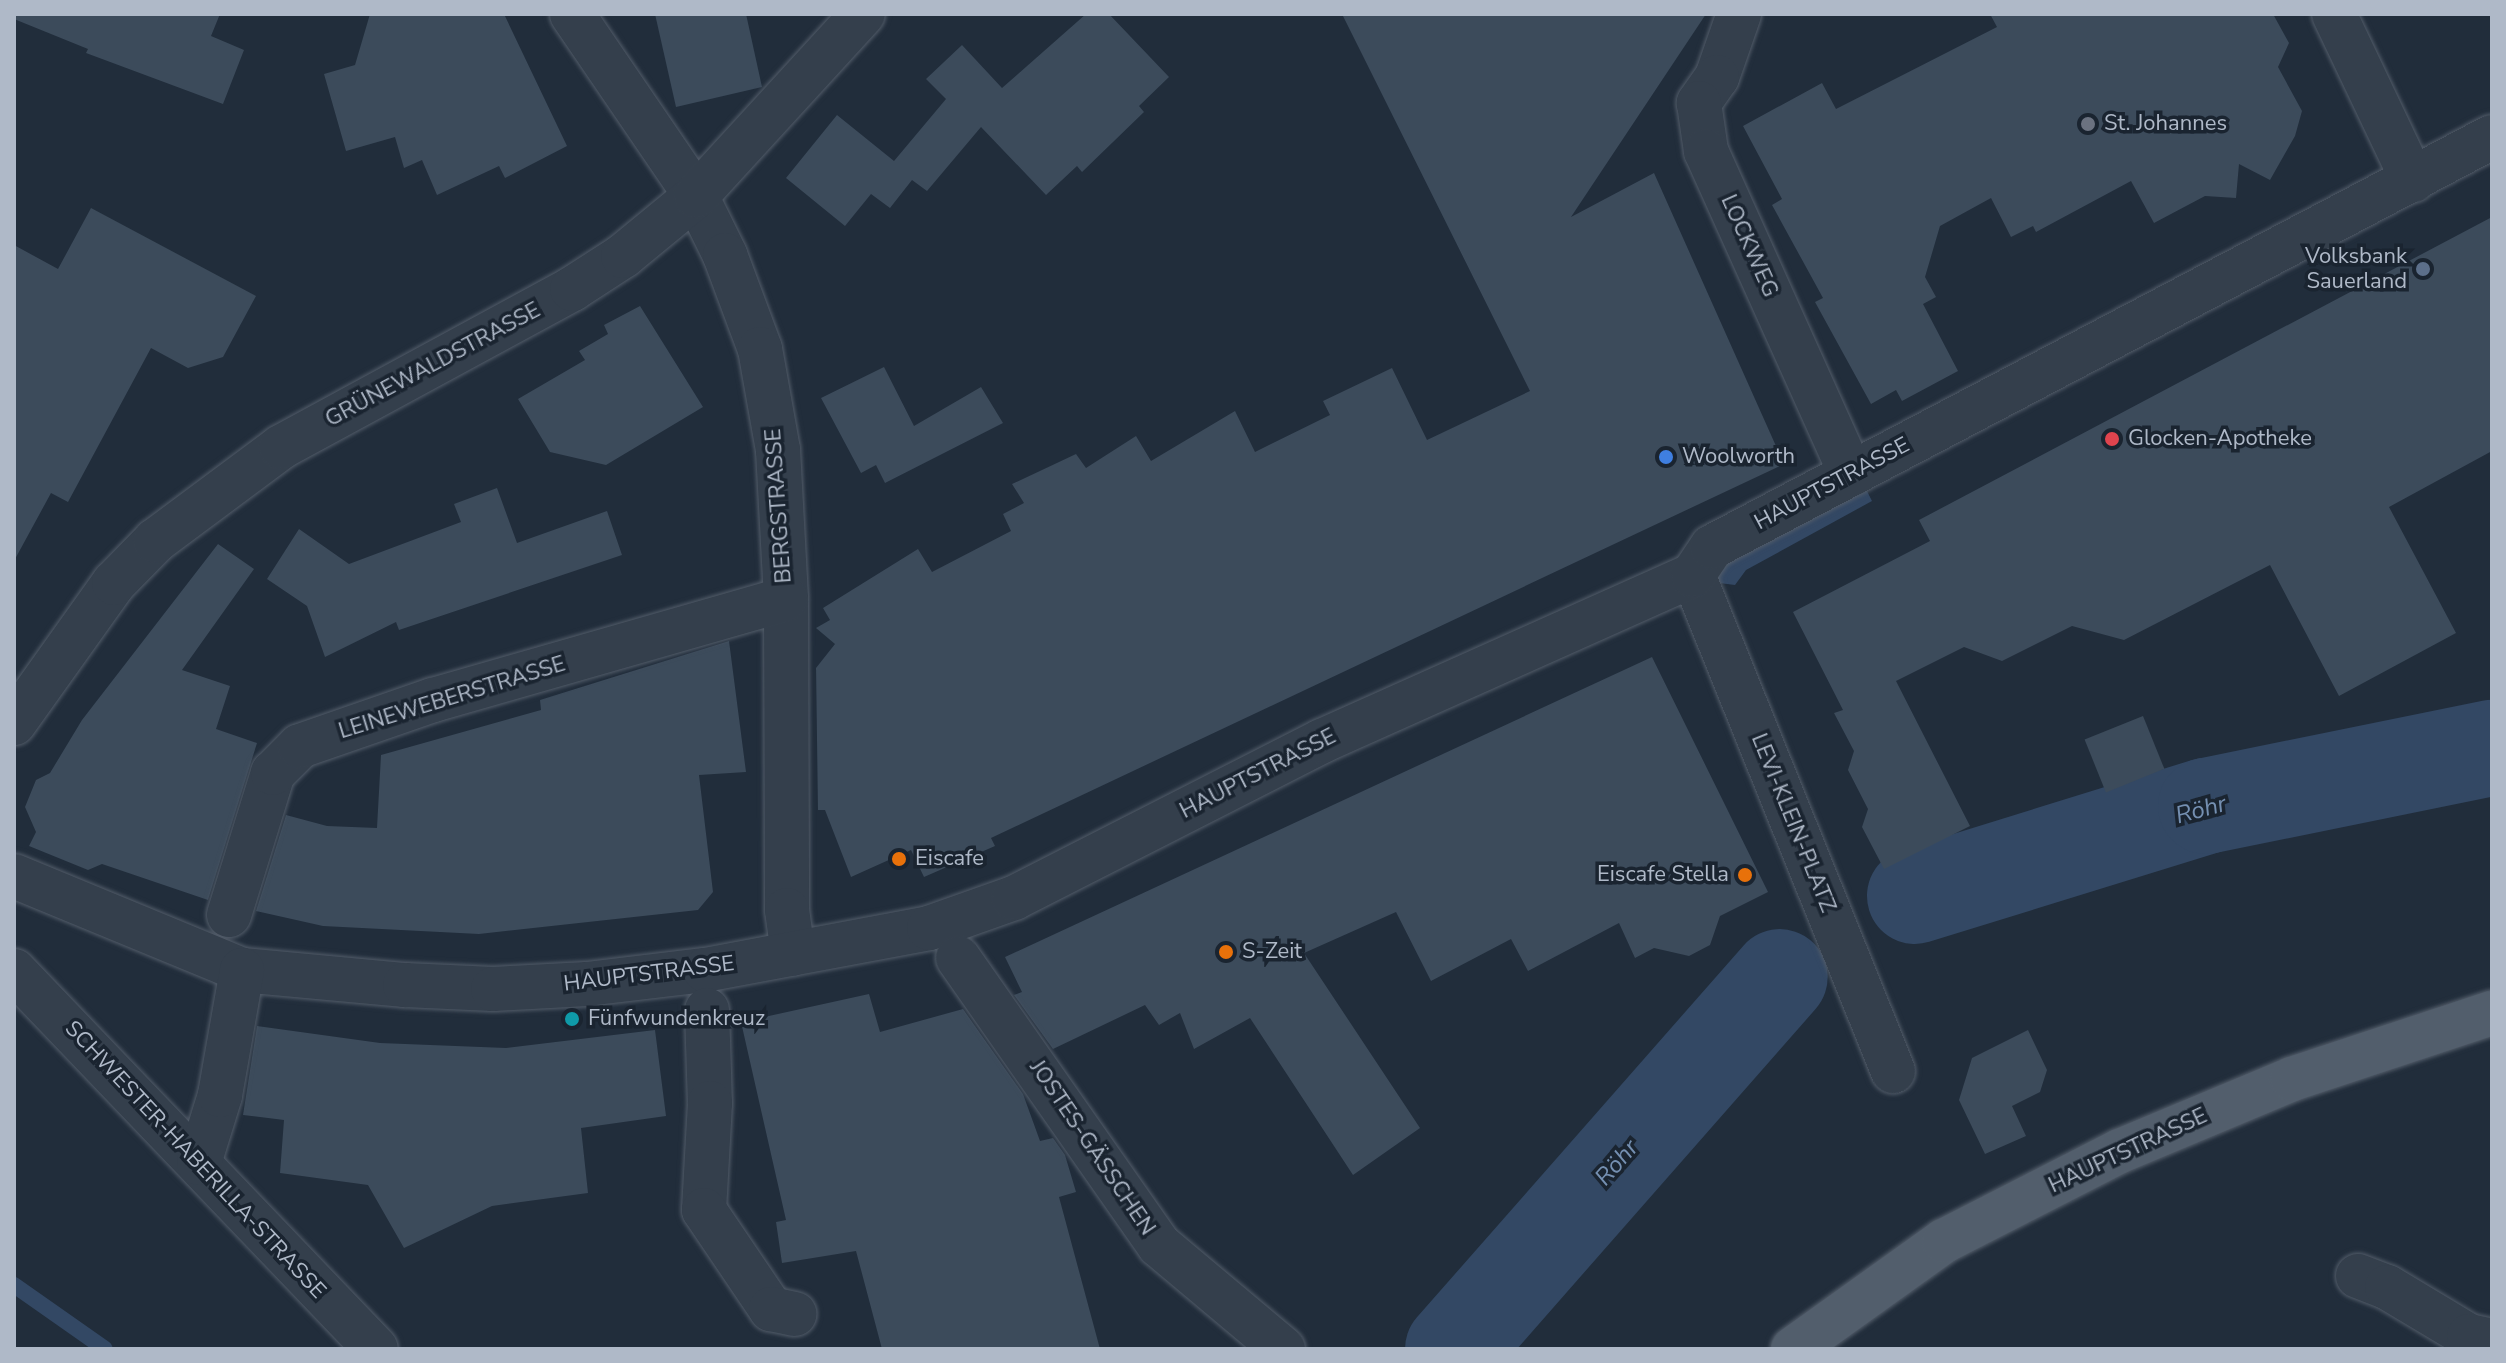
<!DOCTYPE html>
<meta charset="utf-8">
<style>
body{margin:0}
#map{position:relative;width:2506px;height:1363px;overflow:hidden;background:#212d3b;font-family:"Nunito Sans",sans-serif}
div>[style]{position:absolute}
.water>*{inset:0;background:#334864}
.stream>*{height:16px;margin:-8px;padding:0 8px;transform-origin:8px;border-radius:8px;background:#334864}
.river>*{height:96px;margin:-48px;padding:0 48px;transform-origin:48px;border-radius:48px;background:#334864}
.building>*{inset:0;background:#3c4b5b;transform-origin:0 0}
.roads{filter:drop-shadow(0 0 2px #525c69) drop-shadow(0 0 2px #525c69)}
.minor>*{height:44px;margin:-22px;padding:0 22px;transform-origin:22px;border-radius:22px;background:#343f4c}
.major>*{height:44px;margin:-22px;padding:0 22px;transform-origin:22px;border-radius:22px;background:#525e6c}
.dots>*{width:22px;height:22px;translate:-50% -50%;box-sizing:border-box;border:4px solid #1a2430;border-radius:50%}
span{translate:-50% -50%;white-space:nowrap;text-align:center;line-height:1.15;-webkit-text-stroke:7px #1a2430;paint-order:stroke}
.poi-label{font-size:22px;color:#afb9c8}
.left{translate:0 -50%;text-align:left}
.right{translate:-100% -50%;text-align:right}
.street-label{font-size:22px;color:#afb9c8}
.water-label{font-size:24px;color:#7590b2;font-style:italic}
.frame{position:absolute;inset:0;border:16px solid #afb9c8;pointer-events:none}
</style>
<div id="map">
<div class="water">
<div style="clip-path:polygon(1866px 489px,1872px 501px,1746px 570px,1735px 585px,1719px 583px,1715px 561px)"></div>
</div>
<div class="stream">
<div style="left:14px;top:1285px;width:111px;rotate:35.1deg"></div>
</div>
<div class="river">
<div style="left:1915px;top:896px;width:305px;rotate:-17.2deg"></div>
<div style="left:2206px;top:806px;width:292px;rotate:-11.5deg"></div>
<div style="left:1453px;top:1349px;width:495px;rotate:-48.7deg"></div>
</div>
<div class="building">
<div style="clip-path:polygon(14px 14px,220px 14px,211px 36px,244px 50px,223px 104px,86px 53px,88px 49px,14px 19px)"></div>
<div style="clip-path:polygon(370px 14px,504px 14px,567px 146px,505px 178px,499px 166px,437px 195px,422px 160px,404px 168px,395px 137px,346px 151px,324px 74px,355px 65px)"></div>
<div style="clip-path:polygon(655px 14px,746px 14px,762px 87px,676px 107px)"></div>
<div style="clip-path:polygon(1086px 14px,1109px 14px,1169px 77px,1139px 106px,1144px 112px,1082px 172px,1077px 166px,1046px 195px,981px 127px,927px 191px,912px 180px,890px 208px,871px 194px,845px 226px,786px 178px,837px 115px,894px 161px,946px 99px,926px 79px,962px 45px,1002px 88px)"></div>
<div style="clip-path:polygon(1342px 14px,1706px 14px,1571px 217px,1654px 173px,1784px 464px,991px 838px,995px 846px,924px 877px,911px 850px,851px 877px,825px 810px,818px 810px,816px 668px,835px 644px,816px 628px,830px 620px,823px 608px,918px 549px,932px 572px,1011px 531px,1003px 514px,1024px 503px,1012px 484px,1076px 454px,1086px 468px,1136px 436px,1151px 461px,1235px 411px,1255px 452px,1330px 415px,1323px 401px,1392px 368px,1427px 440px,1530px 391px)"></div>
<div style="clip-path:polygon(1990px 14px,2273px 14px,2289px 43px,2278px 67px,2302px 111px,2295px 136px,2270px 180px,2239px 164px,2236px 198px,2205px 196px,2154px 223px,2131px 181px,2036px 232px,2033px 226px,2011px 237px,1991px 198px,1940px 226px,1925px 277px,1936px 297px,1923px 304px,1958px 371px,1902px 401px,1896px 390px,1871px 404px,1815px 302px,1823px 298px,1772px 205px,1782px 199px,1743px 126px,1822px 83px,1836px 109px,1997px 27px)"></div>
<div style="clip-path:polygon(91px 208px,256px 296px,223px 357px,188px 368px,151px 348px,68px 502px,51px 493px,14px 561px,14px 245px,58px 269px)"></div>
<div style="clip-path:polygon(2492px 217px,2492px 451px,2389px 507px,2456px 633px,2339px 696px,2270px 565px,2124px 640px,2072px 626px,2002px 661px,1964px 647px,1896px 681px,1970px 826px,1884px 869px,1862px 827px,1868px 809px,1848px 770px,1854px 751px,1834px 713px,1843px 710px,1793px 612px,1930px 541px,1919px 520px)"></div>
<div style="clip-path:polygon(640px 306px,703px 407px,606px 465px,550px 452px,518px 399px,585px 360px,579px 351px,608px 334px,604px 325px)"></div>
<div style="clip-path:polygon(884px 367px,914px 426px,981px 387px,1003px 423px,885px 483px,876px 465px,861px 473px,821px 398px)"></div>
<div style="clip-path:polygon(497px 488px,517px 543px,607px 511px,622px 555px,399px 630px,396px 622px,325px 657px,307px 606px,267px 579px,299px 529px,349px 564px,461px 522px,454px 504px)"></div>
<div style="clip-path:polygon(218px 544px,254px 569px,182px 670px,230px 686px,216px 729px,257px 743px,208px 900px,102px 864px,88px 870px,29px 846px,36px 832px,25px 807px,36px 780px,50px 773px,82px 720px)"></div>
<div style="clip-path:polygon(729px 641px,746px 772px,699px 775px,713px 892px,698px 910px,479px 934px,323px 926px,256px 911px,286px 815px,327px 826px,377px 828px,381px 755px,541px 710px,540px 700px)"></div>
<div style="clip-path:polygon(1652px 657px,1768px 892px,1720px 916px,1710px 945px,1689px 956px,1654px 948px,1635px 958px,1619px 923px,1528px 971px,1511px 939px,1431px 981px,1396px 912px,1304px 953px,1420px 1128px,1353px 1175px,1250px 1018px,1194px 1049px,1180px 1013px,1159px 1025px,1145px 1005px,1053px 1049px,1014px 995px,1022px 992px,1005px 957px)"></div>
<div style="left:2143px;top:716px;width:57px;height:63px;rotate:68deg"></div>
<div style="clip-path:polygon(869px 994px,880px 1032px,963px 1009px,1023px 1094px,1040px 1141px,1053px 1138px,1065px 1155px,1076px 1192px,1059px 1197px,1100px 1349px,882px 1349px,856px 1251px,782px 1263px,776px 1222px,786px 1220px,741px 1022px)"></div>
<div style="clip-path:polygon(257px 1026px,380px 1043px,506px 1048px,655px 1030px,666px 1116px,581px 1128px,588px 1193px,492px 1206px,404px 1248px,368px 1185px,280px 1173px,284px 1120px,243px 1115px)"></div>
<div style="clip-path:polygon(2028px 1030px,2047px 1070px,2040px 1092px,2012px 1106px,2026px 1136px,1985px 1154px,1959px 1100px,1972px 1058px)"></div>
</div>
<div class="roads">
<div class="minor">
<div style="left:572px;top:14px;width:220px;rotate:55.7deg"></div>
<div style="left:696px;top:196px;width:66px;rotate:63.8deg"></div>
<div style="left:725px;top:255px;width:100px;rotate:69.6deg"></div>
<div style="left:760px;top:349px;width:103px;rotate:79.9deg"></div>
<div style="left:778px;top:450px;width:149px;rotate:86.9deg"></div>
<div style="left:786px;top:599px;width:311px;rotate:89.8deg"></div>
<div style="left:787px;top:910px;width:44px;rotate:82.2deg"></div>
<div style="left:1739px;top:14px;width:67px;rotate:109.2deg"></div>
<div style="left:1717px;top:77px;width:32px;rotate:125deg"></div>
<div style="left:1699px;top:103px;width:49px;rotate:81.7deg"></div>
<div style="left:1706px;top:151px;width:354px;rotate:65.8deg"></div>
<div style="left:2334px;top:14px;width:184px;rotate:64.6deg"></div>
<div style="left:1693px;top:575px;width:535px;rotate:68.04deg"></div>
<div style="left:14px;top:723px;width:172px;rotate:-54.5deg"></div>
<div style="left:114px;top:583px;width:59px;rotate:-45.7deg"></div>
<div style="left:155px;top:541px;width:157px;rotate:-36.7deg"></div>
<div style="left:281px;top:447px;width:331px;rotate:-28.5deg"></div>
<div style="left:572px;top:289px;width:61px;rotate:-32.9deg"></div>
<div style="left:623px;top:256px;width:94px;rotate:-39.4deg"></div>
<div style="left:696px;top:196px;width:247px;rotate:-47.5deg"></div>
<div style="left:14px;top:876px;width:247px;rotate:22.4deg"></div>
<div style="left:242px;top:970px;width:164px;rotate:5.3deg"></div>
<div style="left:405px;top:985px;width:88px;rotate:2.6deg"></div>
<div style="left:493px;top:989px;width:94px;rotate:-3deg"></div>
<div style="left:587px;top:984px;width:119px;rotate:-6.8deg"></div>
<div style="left:705px;top:970px;width:228px;rotate:-10.6deg"></div>
<div style="left:929px;top:928px;width:90px;rotate:-19.4deg"></div>
<div style="left:1014px;top:898px;width:346px;rotate:-27deg"></div>
<div style="left:1322px;top:741px;width:406px;rotate:-24.1deg"></div>
<div style="left:1693px;top:575px;width:34px;rotate:-56deg"></div>
<div style="left:1712px;top:547px;width:881px;rotate:-27.73deg"></div>
<div style="left:229px;top:915px;width:149px;rotate:-72.8deg"></div>
<div style="left:273px;top:773px;width:38px;rotate:-45deg"></div>
<div style="left:300px;top:746px;width:141px;rotate:-19.1deg"></div>
<div style="left:433px;top:700px;width:367px;rotate:-16deg"></div>
<div style="left:958px;top:958px;width:350px;rotate:55deg"></div>
<div style="left:1159px;top:1245px;width:162px;rotate:40deg"></div>
<div style="left:14px;top:971px;width:523px;rotate:46.24deg"></div>
<div style="left:707px;top:1010px;width:93px;rotate:88.2deg"></div>
<div style="left:710px;top:1103px;width:107px;rotate:93.2deg"></div>
<div style="left:704px;top:1210px;width:120px;rotate:55.9deg"></div>
<div style="left:771px;top:1309px;width:24px;rotate:12deg"></div>
<div style="left:199px;top:1163px;width:71px;rotate:-72.8deg"></div>
<div style="left:220px;top:1095px;width:127px;rotate:-80deg"></div>
<div style="left:2358px;top:1276px;width:31px;rotate:21deg"></div>
<div style="left:2387px;top:1287px;width:96px;rotate:30.9deg"></div>
<div style="left:2469px;top:1336px;width:24px;rotate:12deg"></div>
</div>
<div class="major">
<div style="left:1793px;top:1349px;width:186px;rotate:-35.6deg"></div>
<div style="left:1944px;top:1241px;width:198px;rotate:-27.1deg"></div>
<div style="left:2120px;top:1151px;width:186px;rotate:-22.7deg"></div>
<div style="left:2292px;top:1079px;width:211px;rotate:-18.3deg"></div>
</div>
</div>
<div class="dots">
<div style="left:2088px;top:124px;background:#6b7280"></div>
<div style="left:2423px;top:269px;background:#5c6f8a"></div>
<div style="left:2112px;top:439px;background:#e0444e"></div>
<div style="left:1666px;top:457px;background:#3f7fe0"></div>
<div style="left:899px;top:859px;background:#e8710a"></div>
<div style="left:1745px;top:875px;background:#e8710a"></div>
<div style="left:1226px;top:952px;background:#e8710a"></div>
<div style="left:572px;top:1019px;background:#0f9aa8"></div>
</div>
<div class="poi-label">
<span class="left" style="left:2104px;top:124px">St. Johannes</span>
<span class="right" style="left:2407px;top:269px">Volksbank<br>Sauerland</span>
<span class="left" style="left:2128px;top:439px">Glocken-Apotheke</span>
<span class="left" style="left:1682px;top:457px">Woolworth</span>
<span class="left" style="left:915px;top:859px">Eiscafe</span>
<span class="right" style="left:1729px;top:875px">Eiscafe Stella</span>
<span class="left" style="left:1242px;top:952px">S-Zeit</span>
<span class="left" style="left:588px;top:1019px">Fünfwundenkreuz</span>
</div>
<div class="street-label">
<span style="left:1749px;top:246px;rotate:66deg">LOCKWEG</span>
<span style="left:433px;top:365px;rotate:-28deg">GRÜNEWALDSTRASSE</span>
<span style="left:1832px;top:484px;rotate:-28deg">HAUPTSTRASSE</span>
<span style="left:779px;top:506px;rotate:-94deg">BERGSTRASSE</span>
<span style="left:452px;top:698px;rotate:-17deg">LEINEWEBERSTRASSE</span>
<span style="left:1258px;top:774px;rotate:-27deg">HAUPTSTRASSE</span>
<span style="left:1793px;top:823px;rotate:68deg">LEVI-KLEIN-PLATZ</span>
<span style="left:649px;top:974px;rotate:-7deg">HAUPTSTRASSE</span>
<span style="left:1092px;top:1148px;rotate:56deg">JOSTES-GÄSSCHEN</span>
<span style="left:2128px;top:1151px;rotate:-25deg">HAUPTSTRASSE</span>
<span style="left:195px;top:1160px;rotate:47deg">SCHWESTER-HABERILLA-STRASSE</span>
</div>
<div class="water-label">
<span style="left:2201px;top:810px;rotate:-15deg">Röhr</span>
<span style="left:1617px;top:1163px;rotate:-49deg">Röhr</span>
</div>
<div class="frame"></div>
</div>
